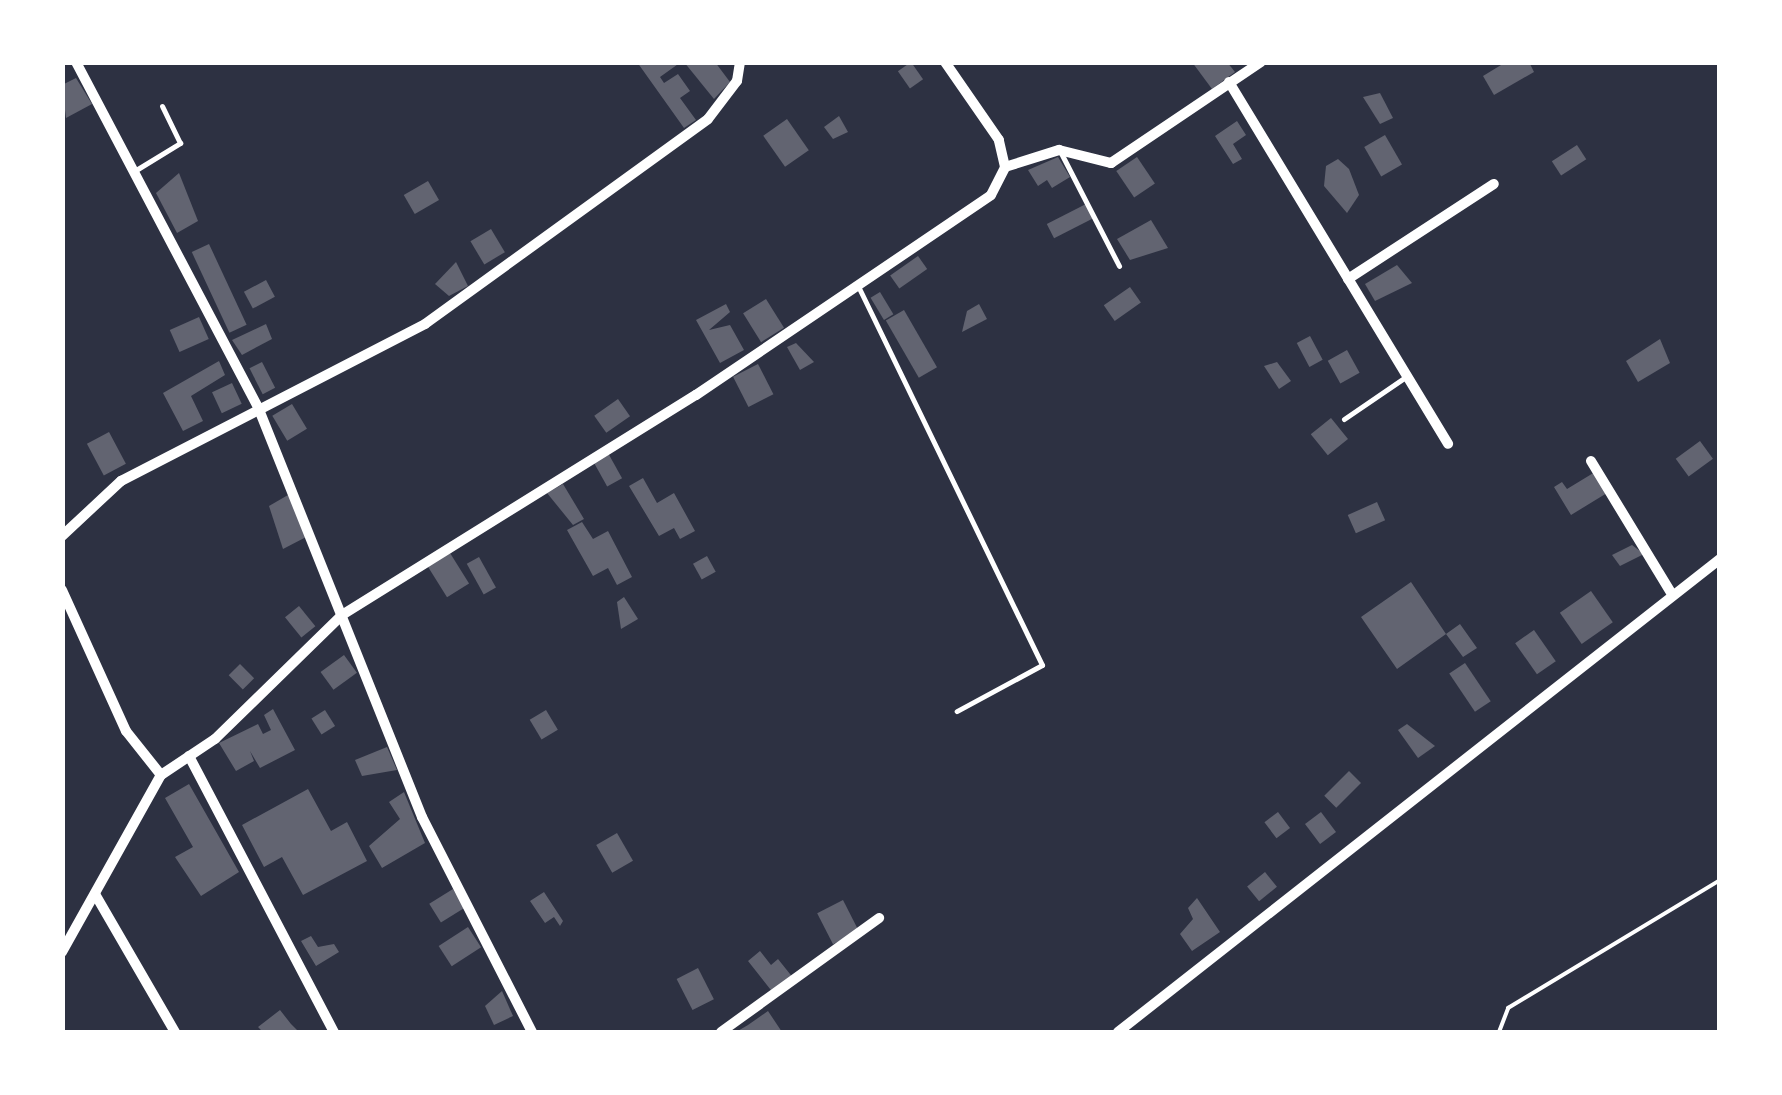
<!DOCTYPE html>
<style>
body{margin:0}
#map{position:relative;width:1782px;height:1095px;overflow:hidden;background:#2d3142;font-family:"Golos Text",sans-serif}
div>[style]{position:absolute}
.building>*{inset:0;background:#626471;transform-origin:0 0}
.path>*{height:4px;margin:-2px;padding:0 2px;transform-origin:2px;border-radius:2px;background:#fff}
.service>*{height:5px;margin:-2.5px;padding:0 2.5px;transform-origin:2.5px;border-radius:2.5px;background:#fff}
.minor>*{height:10px;margin:-5px;padding:0 5px;transform-origin:5px;border-radius:5px;background:#fff}
span{translate:-50% -50%;white-space:nowrap;text-align:center;line-height:1.15;-webkit-text-stroke:9px #fff;paint-order:stroke}
.frame{position:absolute;inset:0;border:65px solid #fff;pointer-events:none}
</style>
<div id="map">
<div class="building">
<div style="clip-path:polygon(637px 62px,681px 62px,660px 77px,664px 83px,678px 74px,690px 91px,680px 98px,696px 120px,684px 128px)"></div>
<div style="clip-path:polygon(684px 62px,715px 62px,730px 82px,714px 99px)"></div>
<div style="left:911px;top:62px;width:21px;height:16px;rotate:55deg"></div>
<div style="clip-path:polygon(1192px 62px,1227px 62px,1235px 72px,1212px 89px)"></div>
<div style="clip-path:polygon(1506px 62px,1529px 62px,1534px 72px,1494px 95px,1483px 76px)"></div>
<div style="clip-path:polygon(76px 78px,92px 104px,66px 118px,62px 85px)"></div>
<div style="clip-path:polygon(1380px 93px,1393px 118px,1380px 124px,1363px 97px)"></div>
<div style="clip-path:polygon(839px 116px,848px 132px,833px 139px,824px 127px)"></div>
<div style="left:787px;top:119px;width:38px;height:29px;rotate:55deg"></div>
<div style="clip-path:polygon(1237px 121px,1246px 135px,1233px 144px,1242px 159px,1233px 164px,1215px 136px)"></div>
<div style="left:1385px;top:135px;width:34px;height:24px;rotate:60deg"></div>
<div style="left:1577px;top:145px;width:17px;height:30px;rotate:57deg"></div>
<div style="clip-path:polygon(1058px 157px,1070px 177px,1052px 188px,1047px 180px,1038px 186px,1028px 170px)"></div>
<div style="left:1137px;top:157px;width:32px;height:25px;rotate:56deg"></div>
<div style="clip-path:polygon(1338px 159px,1349px 169px,1359px 195px,1347px 213px,1324px 186px,1326px 166px)"></div>
<div style="clip-path:polygon(179px 173px,198px 221px,177px 233px,156px 193px)"></div>
<div style="left:428px;top:181px;width:22px;height:28px;rotate:60deg"></div>
<div style="left:1086px;top:204px;width:16px;height:44px;rotate:63deg"></div>
<div style="clip-path:polygon(1151px 220px,1168px 248px,1130px 260px,1117px 239px)"></div>
<div style="left:491px;top:229px;width:27px;height:24px;rotate:59deg"></div>
<div style="left:209px;top:244px;width:89px;height:19px;rotate:65deg"></div>
<div style="left:918px;top:256px;width:16px;height:34px;rotate:55deg"></div>
<div style="clip-path:polygon(456px 262px,468px 286px,449px 296px,435px 284px)"></div>
<div style="clip-path:polygon(1397px 265px,1412px 283px,1375px 301px,1365px 284px)"></div>
<div style="left:266px;top:280px;width:19px;height:25px;rotate:62deg"></div>
<div style="left:1130px;top:287px;width:19px;height:32px;rotate:55deg"></div>
<div style="left:880px;top:292px;width:26px;height:11px;rotate:59deg"></div>
<div style="left:766px;top:299px;width:34px;height:27px;rotate:58deg"></div>
<div style="clip-path:polygon(726px 304px,730px 312px,709px 330px,730px 325px,744px 350px,720px 363px,696px 320px)"></div>
<div style="clip-path:polygon(979px 304px,987px 319px,962px 332px,967px 311px)"></div>
<div style="left:904px;top:310px;width:66px;height:21px;rotate:60deg"></div>
<div style="left:199px;top:317px;width:24px;height:32px;rotate:66deg"></div>
<div style="clip-path:polygon(266px 324px,272px 339px,242px 355px,232px 340px)"></div>
<div style="left:1310px;top:336px;width:27px;height:15px;rotate:62deg"></div>
<div style="clip-path:polygon(1660px 339px,1670px 363px,1638px 382px,1626px 361px)"></div>
<div style="clip-path:polygon(796px 343px,814px 362px,800px 370px,787px 347px)"></div>
<div style="left:1347px;top:350px;width:26px;height:22px;rotate:61deg"></div>
<div style="clip-path:polygon(219px 361px,225px 375px,191px 396px,203px 421px,183px 431px,163px 393px)"></div>
<div style="left:262px;top:362px;width:29px;height:14px;rotate:63deg"></div>
<div style="clip-path:polygon(1277px 362px,1291px 381px,1279px 389px,1264px 366px)"></div>
<div style="left:758px;top:364px;width:34px;height:28px;rotate:63deg"></div>
<div style="left:232px;top:383px;width:23px;height:22px;rotate:65deg"></div>
<div style="left:618px;top:399px;width:21px;height:29px;rotate:55deg"></div>
<div style="left:292px;top:404px;width:29px;height:23px;rotate:59deg"></div>
<div style="left:1331px;top:418px;width:27px;height:26px;rotate:51deg"></div>
<div style="left:109px;top:432px;width:36px;height:25px;rotate:62deg"></div>
<div style="left:1700px;top:441px;width:22px;height:30px;rotate:54deg"></div>
<div style="left:608px;top:453px;width:29px;height:17px;rotate:61deg"></div>
<div style="clip-path:polygon(1595px 472px,1607px 493px,1571px 515px,1554px 487px,1562px 482px,1567px 489px)"></div>
<div style="clip-path:polygon(643px 478px,657px 503px,674px 493px,695px 531px,680px 539px,674px 528px,659px 536px,629px 486px)"></div>
<div style="clip-path:polygon(563px 484px,584px 519px,573px 525px,547px 493px)"></div>
<div style="clip-path:polygon(288px 495px,310px 535px,283px 549px,269px 506px)"></div>
<div style="left:1377px;top:502px;width:20px;height:32px;rotate:66deg"></div>
<div style="clip-path:polygon(582px 522px,593px 539px,608px 531px,632px 577px,617px 585px,608px 568px,593px 576px,567px 530px)"></div>
<div style="clip-path:polygon(1632px 545px,1644px 554px,1620px 566px,1612px 555px)"></div>
<div style="left:450px;top:553px;width:36px;height:26px;rotate:58deg"></div>
<div style="left:707px;top:556px;width:18px;height:16px;rotate:61deg"></div>
<div style="left:479px;top:557px;width:35px;height:14px;rotate:61deg"></div>
<div style="clip-path:polygon(1411px 582px,1446px 634px,1460px 624px,1477px 648px,1463px 657px,1446px 634px,1397px 669px,1361px 617px)"></div>
<div style="left:1591px;top:591px;width:38px;height:38px;rotate:55deg"></div>
<div style="clip-path:polygon(624px 597px,638px 619px,621px 629px,617px 602px)"></div>
<div style="left:299px;top:606px;width:26px;height:18px;rotate:51deg"></div>
<div style="left:1534px;top:630px;width:38px;height:23px;rotate:55deg"></div>
<div style="left:344px;top:655px;width:22px;height:29px;rotate:54deg"></div>
<div style="left:1465px;top:663px;width:46px;height:19px;rotate:56deg"></div>
<div style="left:240px;top:664px;width:20px;height:16px;rotate:45deg"></div>
<div style="clip-path:polygon(273px 709px,295px 750px,260px 768px,250px 751px,254px 761px,236px 771px,219px 743px,258px 724px,263px 734px,271px 730px,264px 715px)"></div>
<div style="left:325px;top:710px;width:19px;height:16px;rotate:58deg"></div>
<div style="left:546px;top:710px;width:23px;height:19px;rotate:59deg"></div>
<div style="clip-path:polygon(1407px 724px,1435px 746px,1418px 758px,1398px 730px)"></div>
<div style="clip-path:polygon(387px 747px,397px 770px,362px 776px,355px 760px)"></div>
<div style="left:1349px;top:771px;width:17px;height:35px;rotate:45deg"></div>
<div style="clip-path:polygon(189px 784px,239px 872px,201px 896px,175px 857px,193px 847px,165px 798px)"></div>
<div style="clip-path:polygon(308px 789px,331px 831px,347px 822px,367px 861px,303px 895px,282px 857px,264px 867px,242px 825px)"></div>
<div style="clip-path:polygon(404px 792px,425px 843px,382px 868px,369px 846px,400px 819px,389px 802px)"></div>
<div style="left:1278px;top:812px;width:20px;height:17px;rotate:53deg"></div>
<div style="left:1321px;top:812px;width:25px;height:20px;rotate:53deg"></div>
<div style="left:617px;top:833px;width:32px;height:24px;rotate:60deg"></div>
<div style="left:1265px;top:872px;width:19px;height:23px;rotate:51deg"></div>
<div style="left:453px;top:889px;width:22px;height:28px;rotate:58deg"></div>
<div style="clip-path:polygon(544px 892px,563px 921px,560px 926px,554px 917px,545px 923px,530px 901px)"></div>
<div style="clip-path:polygon(1197px 898px,1220px 932px,1192px 951px,1180px 934px,1193px 919px,1188px 908px)"></div>
<div style="left:843px;top:900px;width:35px;height:29px;rotate:63deg"></div>
<div style="left:468px;top:927px;width:24px;height:35px;rotate:57deg"></div>
<div style="clip-path:polygon(311px 936px,318px 947px,334px 944px,339px 952px,316px 966px,301px 941px)"></div>
<div style="clip-path:polygon(760px 951px,771px 965px,778px 959px,794px 979px,774px 994px,748px 961px)"></div>
<div style="left:698px;top:968px;width:35px;height:24px;rotate:63deg"></div>
<div style="clip-path:polygon(502px 991px,513px 1016px,494px 1025px,485px 1006px)"></div>
<div style="clip-path:polygon(280px 1010px,291px 1024px,299px 1032px,263px 1032px,258px 1027px)"></div>
<div style="clip-path:polygon(768px 1011px,782px 1032px,736px 1032px,748px 1025px)"></div>
</div>
<div class="path">
<div style="left:1499px;top:1032px;width:26px;rotate:-69deg"></div>
<div style="left:1508px;top:1008px;width:248px;rotate:-31.1deg"></div>
</div>
<div class="service">
<div style="left:1061px;top:153px;width:127px;rotate:62.8deg"></div>
<div style="left:136px;top:170px;width:52px;rotate:-31.5deg"></div>
<div style="left:180px;top:143px;width:41px;rotate:-115.9deg"></div>
<div style="left:859px;top:288px;width:419px;rotate:64.1deg"></div>
<div style="left:1042px;top:665px;width:97px;rotate:151.6deg"></div>
<div style="left:1344px;top:419px;width:76px;rotate:-34.3deg"></div>
</div>
<div class="minor">
<div style="left:76px;top:62px;width:390px;rotate:62.2deg"></div>
<div style="left:258px;top:407px;width:442px;rotate:68.2deg"></div>
<div style="left:422px;top:817px;width:242px;rotate:62.9deg"></div>
<div style="left:1229px;top:82px;width:423px;rotate:58.8deg"></div>
<div style="left:1005px;top:167px;width:57px;rotate:-17.5deg"></div>
<div style="left:1059px;top:150px;width:54px;rotate:14deg"></div>
<div style="left:1111px;top:163px;width:181px;rotate:-34deg"></div>
<div style="left:1348px;top:279px;width:174px;rotate:-33.1deg"></div>
<div style="left:1591px;top:461px;width:156px;rotate:58.7deg"></div>
<div style="left:62px;top:536px;width:81px;rotate:-43deg"></div>
<div style="left:121px;top:481px;width:342px;rotate:-27.3deg"></div>
<div style="left:425px;top:324px;width:349px;rotate:-35.9deg"></div>
<div style="left:708px;top:119px;width:48px;rotate:-52.7deg"></div>
<div style="left:737px;top:81px;width:19px;rotate:-81deg"></div>
<div style="left:62px;top:590px;width:155px;rotate:65.6deg"></div>
<div style="left:126px;top:731px;width:56px;rotate:51.5deg"></div>
<div style="left:189px;top:756px;width:312px;rotate:62.3deg"></div>
<div style="left:95px;top:894px;width:160px;rotate:59.9deg"></div>
<div style="left:62px;top:952px;width:203px;rotate:-60.8deg"></div>
<div style="left:161px;top:775px;width:65px;rotate:-33.7deg"></div>
<div style="left:215px;top:739px;width:177px;rotate:-44.3deg"></div>
<div style="left:342px;top:615px;width:417px;rotate:-31.9deg"></div>
<div style="left:696px;top:395px;width:356px;rotate:-34.1deg"></div>
<div style="left:991px;top:195px;width:31px;rotate:-63deg"></div>
<div style="left:1005px;top:167px;width:28px;rotate:-103deg"></div>
<div style="left:999px;top:140px;width:95px;rotate:-124.7deg"></div>
<div style="left:721px;top:1032px;width:195px;rotate:-35.8deg"></div>
<div style="left:1118px;top:1032px;width:766px;rotate:-38.16deg"></div>
</div>
<div class="frame"></div>
</div>
